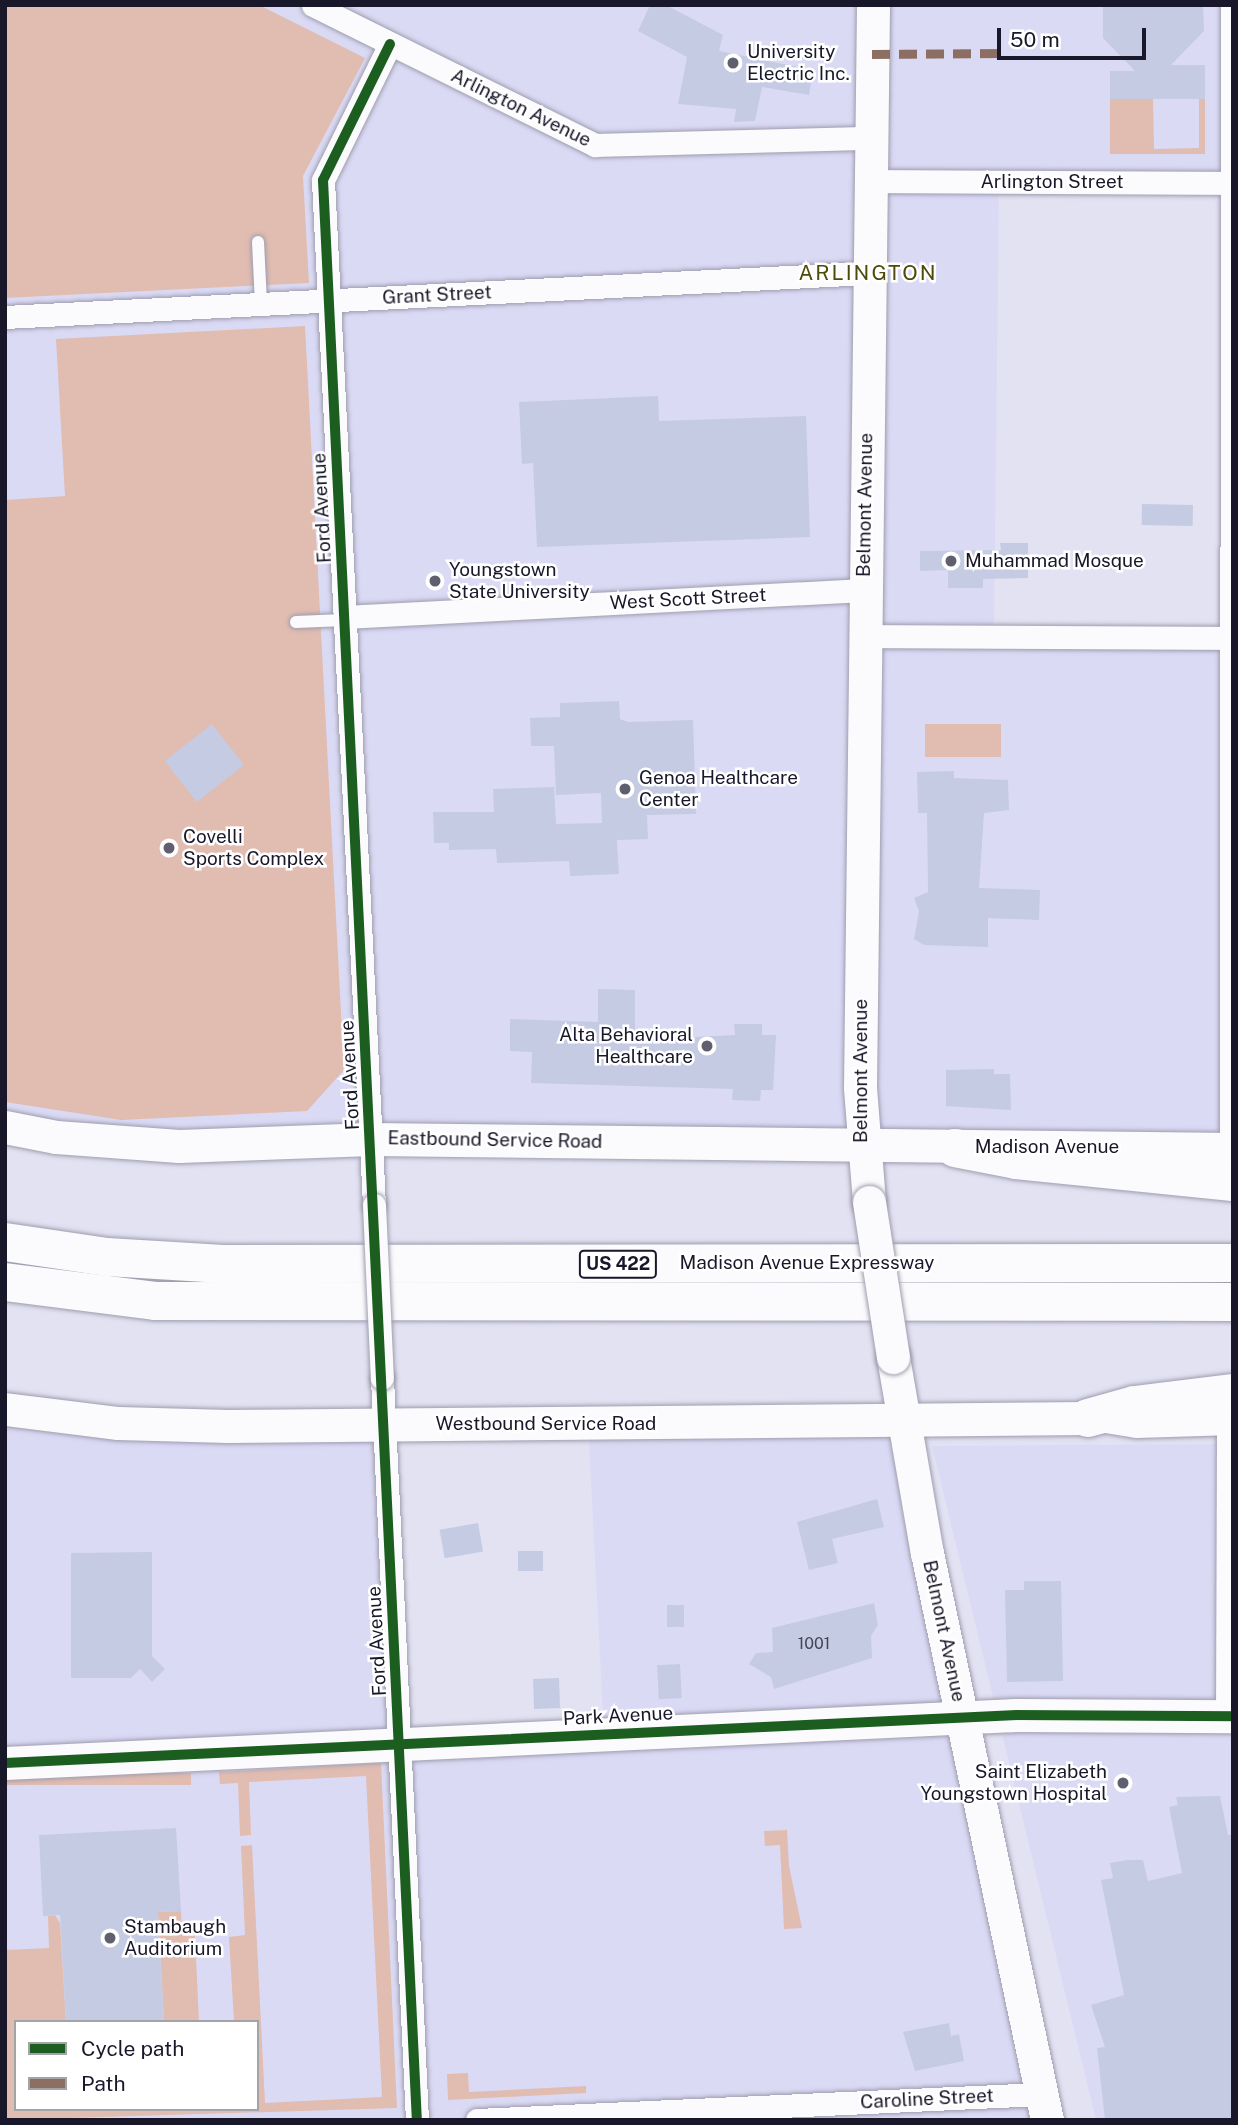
<!DOCTYPE html>
<style>
body{margin:0}
#map{position:relative;width:1238px;height:2125px;overflow:hidden;background:#e2e2f3;font-family:"Public Sans",sans-serif}
div>[style]{position:absolute}
.built>*{inset:0;background:#dbdaf5}
.green>*{inset:0;background:#e1bcb1;transform-origin:0 0}
.building>*{inset:0;background:#c5cbe2;transform-origin:0 0}
.roads{filter:drop-shadow(0 0 2px #9e9dae) drop-shadow(0 0 2px #9e9dae)}
.lane>*{height:12px;margin:-6px;padding:0 6px;transform-origin:6px;border-radius:6px;background:#fbfbfd}
.street>*{height:23px;margin:-11.5px;padding:0 11.5px;transform-origin:11.5px;border-radius:11.5px;background:#fbfbfd}
.secondary>*{height:33px;margin:-16.5px;padding:0 16.5px;transform-origin:16.5px;border-radius:16.5px;background:#fbfbfd}
.highway>*{height:38px;margin:-19px;padding:0 19px;transform-origin:19px;border-radius:19px;background:#fbfbfd}
.bridges{filter:drop-shadow(0 0 2px #9e9dae) drop-shadow(0 0 2px #9e9dae)}
.street-bridge>*{height:23px;margin:-11.5px;padding:0 11.5px;transform-origin:11.5px;border-radius:11.5px;background:#fbfbfd}
.secondary-bridge>*{height:33px;margin:-16.5px;padding:0 16.5px;transform-origin:16.5px;border-radius:16.5px;background:#fbfbfd}
.quiet>*{height:9px;margin-top:-4.5px;transform-origin:0;background:repeating-linear-gradient(90deg,#8d6e63 0 18px,transparent 0 27px)}
.cycleway>*{height:10px;margin:-5px;padding:0 5px;transform-origin:5px;border-radius:5px;background:#1b5e20}
.dots>*{width:19px;height:19px;translate:-50% -50%;box-sizing:border-box;border:4px solid #fff;border-radius:50%}
span{translate:-50% -50%;white-space:nowrap;text-align:center;line-height:1.15;-webkit-text-stroke:5px #fff;paint-order:stroke}
.number-label{font-size:16px;color:#444558}
.number-label span{-webkit-text-stroke-width:0}
.shield-label span{padding:2px 5px;background:#fff;border:2px solid;border-radius:5px;-webkit-text-stroke-width:0}
.shield-label{font-size:18px;color:#19182a;font-weight:700}
.poi-label{font-size:19px;color:#19182a}
.left{translate:0 -50%;text-align:left}
.right{translate:-100% -50%;text-align:right}
.street-label{font-size:19px;color:#19182a}
.neighbourhood-label{font-size:21px;color:#4d4a0a;letter-spacing:2px}
.frame{position:absolute;inset:0;border:7px solid #19182a;pointer-events:none}
.legend{position:absolute;left:14px;top:2020px;width:245px;height:91px;box-sizing:border-box;background:#fff;border:2px solid #a3a3aa;margin:0;padding:9px 12px;list-style:none;font-size:21px;color:#19182a}
.legend li{display:flex;align-items:center;gap:14px;height:35px}
.legend b{width:35px;border:2px solid #a3a3aa}
.scale{position:absolute;left:997px;top:28px;width:149px;height:32px;box-sizing:border-box;border:4px solid #19182a;border-top:0;padding-left:9px;font-size:21px;line-height:24px;white-space:nowrap;color:#19182a;-webkit-text-stroke:5px #fff;paint-order:stroke}
</style>
<div id="map">
<div class="built">
<div style="clip-path:polygon(5px 5px,1233px 5px,1233px 183px,999px 182px,994px 636px,1233px 638px,1231px 1149px,5px 1127px)"></div>
<div style="clip-path:polygon(evenodd,5px 1409px,384px 1425px,400px 1742px,604px 1733px,588px 1424px,903px 1423px,1047px 2120px,5px 2120px,5px 1409px,16px 2022px,257px 2022px,257px 2109px,16px 2109px,16px 2022px)"></div>
<div style="clip-path:polygon(1233px 1444px,1233px 2120px,1096px 2120px,932px 1446px)"></div>
</div>
<div class="green">
<div style="clip-path:polygon(5px 5px,259px 5px,365px 58px,303px 176px,309px 283px,5px 298px)"></div>
<div style="clip-path:polygon(1110px 99px,1153px 99px,1154px 149px,1199px 148px,1199px 99px,1205px 99px,1205px 154px,1110px 154px)"></div>
<div style="clip-path:polygon(305px 326px,344px 1070px,307px 1111px,121px 1120px,5px 1102px,5px 500px,65px 496px,56px 339px)"></div>
<div style="left:925px;top:724px;width:76px;height:33px"></div>
<div style="clip-path:polygon(381px 1763px,397px 2108px,5px 2120px,5px 1950px,49px 1948px,48px 1916px,55px 1915px,60px 1923px,66px 2022px,16px 2022px,16px 2109px,257px 2109px,257px 2022px,234px 2022px,229px 1937px,245px 1935px,241px 1846px,252px 1845px,265px 2103px,382px 2097px,366px 1776px,249px 1782px,251px 1835px,240px 1836px,238px 1783px,220px 1784px,219px 1772px)"></div>
<div style="left:191px;top:1773px;width:12px;height:186px;rotate:90deg"></div>
<div style="clip-path:polygon(787px 1830px,789px 1866px,802px 1928px,784px 1929px,780px 1845px,765px 1846px,764px 1831px)"></div>
<div style="clip-path:polygon(181px 1911px,182px 1936px,195px 1936px,199px 2022px,164px 2022px,158px 1912px)"></div>
<div style="clip-path:polygon(468px 2073px,469px 2092px,586px 2086px,586px 2093px,448px 2100px,447px 2074px)"></div>
</div>
<div class="building">
<div style="clip-path:polygon(650px 5px,666px 5px,723px 35px,719px 51px,813px 70px,809px 95px,762px 87px,755px 121px,734px 122px,736px 109px,678px 104px,687px 57px,638px 31px)"></div>
<div style="clip-path:polygon(1103px 5px,1203px 5px,1204px 31px,1171px 65px,1205px 65px,1205px 99px,1110px 99px,1110px 71px,1135px 71px,1103px 38px)"></div>
<div style="clip-path:polygon(658px 396px,659px 421px,806px 416px,810px 537px,537px 547px,533px 463px,522px 464px,519px 402px)"></div>
<div style="left:1142px;top:504px;width:51px;height:21px;rotate:1deg"></div>
<div style="clip-path:polygon(1000px 543px,1028px 543px,1028px 578px,983px 579px,983px 588px,948px 588px,948px 570px,920px 571px,920px 551px,1001px 550px)"></div>
<div style="clip-path:polygon(619px 701px,620px 719px,628px 722px,693px 720px,696px 814px,647px 815px,648px 839px,617px 840px,619px 874px,570px 876px,569px 861px,497px 863px,496px 849px,449px 850px,449px 843px,434px 843px,433px 812px,494px 812px,493px 789px,554px 787px,556px 824px,602px 823px,601px 793px,556px 795px,554px 746px,531px 746px,530px 718px,560px 717px,560px 703px)"></div>
<div style="left:212px;top:724px;width:52px;height:60px;rotate:52deg"></div>
<div style="clip-path:polygon(954px 771px,954px 778px,1008px 780px,1009px 810px,984px 813px,979px 888px,1040px 890px,1039px 920px,988px 918px,988px 947px,924px 945px,914px 939px,919px 911px,914px 898px,928px 892px,927px 813px,918px 813px,917px 772px)"></div>
<div style="clip-path:polygon(598px 989px,635px 990px,635px 1040px,735px 1035px,734px 1024px,762px 1024px,762px 1035px,776px 1035px,773px 1090px,761px 1090px,760px 1101px,732px 1100px,733px 1089px,531px 1083px,532px 1052px,510px 1051px,510px 1019px,598px 1022px)"></div>
<div style="clip-path:polygon(994px 1069px,994px 1074px,1010px 1074px,1011px 1110px,946px 1106px,946px 1070px)"></div>
<div style="clip-path:polygon(877px 1499px,884px 1527px,832px 1539px,838px 1563px,809px 1570px,797px 1522px)"></div>
<div style="left:478px;top:1523px;width:29px;height:39px;rotate:80deg"></div>
<div style="left:518px;top:1551px;width:25px;height:20px"></div>
<div style="clip-path:polygon(152px 1552px,152px 1656px,165px 1669px,152px 1682px,140px 1669px,131px 1678px,71px 1678px,71px 1553px)"></div>
<div style="clip-path:polygon(1024px 1581px,1061px 1581px,1063px 1681px,1007px 1682px,1005px 1590px,1024px 1590px)"></div>
<div style="clip-path:polygon(874px 1603px,878px 1625px,871px 1636px,872px 1658px,774px 1689px,771px 1677px,749px 1664px,756px 1653px,773px 1652px,772px 1628px)"></div>
<div style="left:684px;top:1605px;width:22px;height:17px;rotate:90deg"></div>
<div style="left:680px;top:1664px;width:34px;height:23px;rotate:87deg"></div>
<div style="left:559px;top:1678px;width:30px;height:26px;rotate:88deg"></div>
<div style="clip-path:polygon(1220px 1796px,1228px 1835px,1233px 1835px,1233px 2120px,1105px 2120px,1097px 2048px,1105px 2047px,1091px 2005px,1124px 1995px,1101px 1880px,1113px 1878px,1110px 1863px,1128px 1860px,1143px 1860px,1148px 1881px,1182px 1873px,1169px 1807px,1178px 1805px,1176px 1797px)"></div>
<div style="clip-path:polygon(176px 1828px,181px 1911px,158px 1912px,164px 2022px,66px 2022px,60px 1915px,43px 1916px,39px 1835px)"></div>
<div style="clip-path:polygon(949px 2023px,951px 2036px,959px 2034px,964px 2061px,915px 2071px,903px 2032px)"></div>
</div>
<div class="roads">
<div class="lane">
<div style="left:258px;top:242px;width:62px;rotate:87.2deg"></div>
<div style="left:296px;top:622px;width:48px;rotate:-2.4deg"></div>
</div>
<div class="street">
<div style="left:313px;top:5px;width:315px;rotate:26.4deg"></div>
<div style="left:595px;top:145px;width:276px;rotate:-1.5deg"></div>
<div style="left:871px;top:181px;width:362px;rotate:0.3deg"></div>
<div style="left:5px;top:317px;width:864px;rotate:-2.92deg"></div>
<div style="left:344px;top:617px;width:521px;rotate:-2.97deg"></div>
<div style="left:863px;top:636px;width:370px;rotate:0.3deg"></div>
<div style="left:1231px;top:1149px;width:1144px;rotate:-89.95deg"></div>
<div style="left:374px;top:1205px;width:1026px;rotate:-92.85deg"></div>
<div style="left:323px;top:180px;width:152px;rotate:-63.8deg"></div>
<div style="left:382px;top:1378px;width:743px;rotate:87.3deg"></div>
<div style="left:1105px;top:1421px;width:31px;rotate:9deg"></div>
<div style="left:1136px;top:1426px;width:97px;rotate:-1.8deg"></div>
<div style="left:1227px;top:1716px;width:293px;rotate:-89.8deg"></div>
<div style="left:477px;top:2120px;width:565px;rotate:-2.64deg"></div>
</div>
<div class="secondary">
<div style="left:5px;top:1127px;width:52px;rotate:11.1deg"></div>
<div style="left:56px;top:1137px;width:123px;rotate:4.2deg"></div>
<div style="left:179px;top:1146px;width:192px;rotate:-2.1deg"></div>
<div style="left:371px;top:1139px;width:862px;rotate:0.66deg"></div>
<div style="left:869px;top:1202px;width:115px;rotate:-94.5deg"></div>
<div style="left:860px;top:1087px;width:1082px;rotate:-89.31deg"></div>
<div style="left:893px;top:1357px;width:199px;rotate:80.2deg"></div>
<div style="left:927px;top:1553px;width:580px;rotate:78.05deg"></div>
<div style="left:5px;top:1409px;width:114px;rotate:7.1deg"></div>
<div style="left:118px;top:1423px;width:110px;rotate:1.6deg"></div>
<div style="left:228px;top:1426px;width:860px;rotate:-0.53deg"></div>
<div style="left:5px;top:1763px;width:1013px;rotate:-2.72deg"></div>
<div style="left:1017px;top:1715px;width:216px;rotate:0.3deg"></div>
</div>
<div class="highway">
<div style="left:955px;top:1148px;width:62px;rotate:11.1deg"></div>
<div style="left:1016px;top:1160px;width:218px;rotate:5.8deg"></div>
<div style="left:5px;top:1242px;width:103px;rotate:8.4deg"></div>
<div style="left:107px;top:1257px;width:116px;rotate:3.5deg"></div>
<div style="left:223px;top:1264px;width:1010px;rotate:-0.06deg"></div>
<div style="left:5px;top:1282px;width:151px;rotate:7.2deg"></div>
<div style="left:155px;top:1301px;width:1078px;rotate:0.05deg"></div>
<div style="left:1088px;top:1418px;width:49px;rotate:-15.5deg"></div>
<div style="left:1135px;top:1405px;width:99px;rotate:-7deg"></div>
</div>
</div>
<div class="bridges">
<div class="street-bridge">
<div style="left:374px;top:1205px;width:173px;rotate:87.4deg"></div>
</div>
<div class="secondary-bridge">
<div style="left:869px;top:1202px;width:157px;rotate:81.2deg"></div>
</div>
</div>
<div class="quiet">
<div style="left:872px;top:54px;width:134px;rotate:-0.4deg"></div>
</div>
<div class="cycleway">
<div style="left:390px;top:44px;width:152px;rotate:116.2deg"></div>
<div style="left:323px;top:180px;width:1942px;rotate:87.23deg"></div>
<div style="left:5px;top:1763px;width:1013px;rotate:-2.72deg"></div>
<div style="left:1017px;top:1715px;width:216px;rotate:0.3deg"></div>
</div>
<div class="dots">
<div style="left:733px;top:63px;background:#5f5f70"></div>
<div style="left:951px;top:561px;background:#5f5f70"></div>
<div style="left:435px;top:581px;background:#5f5f70"></div>
<div style="left:625px;top:789px;background:#5f5f70"></div>
<div style="left:169px;top:848px;background:#5f5f70"></div>
<div style="left:707px;top:1046px;background:#5f5f70"></div>
<div style="left:1123px;top:1783px;background:#5f5f70"></div>
<div style="left:110px;top:1938px;background:#5f5f70"></div>
</div>
<div class="number-label">
<span style="left:814px;top:1644px">1001</span>
</div>
<div class="shield-label">
<span style="left:618px;top:1264px">US 422</span>
</div>
<div class="poi-label">
<span class="left" style="left:747px;top:63px">University<br>Electric Inc.</span>
<span class="left" style="left:965px;top:561px">Muhammad Mosque</span>
<span class="left" style="left:449px;top:581px">Youngstown<br>State University</span>
<span class="left" style="left:639px;top:789px">Genoa Healthcare<br>Center</span>
<span class="left" style="left:183px;top:848px">Covelli<br>Sports Complex</span>
<span class="right" style="left:693px;top:1046px">Alta Behavioral<br>Healthcare</span>
<span class="right" style="left:1107px;top:1783px">Saint Elizabeth<br>Youngstown Hospital</span>
<span class="left" style="left:124px;top:1938px">Stambaugh<br>Auditorium</span>
</div>
<div class="street-label">
<span style="left:521px;top:108px;rotate:26deg">Arlington Avenue</span>
<span style="left:1052px;top:182px">Arlington Street</span>
<span style="left:437px;top:295px;rotate:-3deg">Grant Street</span>
<span style="left:865px;top:505px;rotate:-89deg">Belmont Avenue</span>
<span style="left:322px;top:508px;rotate:-93deg">Ford Avenue</span>
<span style="left:688px;top:599px;rotate:-3deg">West Scott Street</span>
<span style="left:861px;top:1071px;rotate:-90deg">Belmont Avenue</span>
<span style="left:350px;top:1075px;rotate:-93deg">Ford Avenue</span>
<span style="left:495px;top:1140px;rotate:1deg">Eastbound Service Road</span>
<span style="left:1047px;top:1147px">Madison Avenue</span>
<span style="left:807px;top:1263px">Madison Avenue Expressway</span>
<span style="left:546px;top:1424px">Westbound Service Road</span>
<span style="left:944px;top:1631px;rotate:78deg">Belmont Avenue</span>
<span style="left:377px;top:1641px;rotate:-93deg">Ford Avenue</span>
<span style="left:618px;top:1716px;rotate:-3deg">Park Avenue</span>
<span style="left:927px;top:2099px;rotate:-3deg">Caroline Street</span>
</div>
<div class="neighbourhood-label">
<span style="left:868px;top:273px">ARLINGTON</span>
</div>
<div class="frame"></div>
<ul class="legend">
<li><b style="height:9px;background:#1b5e20"></b>Cycle path</li>
<li><b style="height:9px;background:#8d6e63"></b>Path</li>
</ul>
<div class="scale">50 m</div>
</div>
